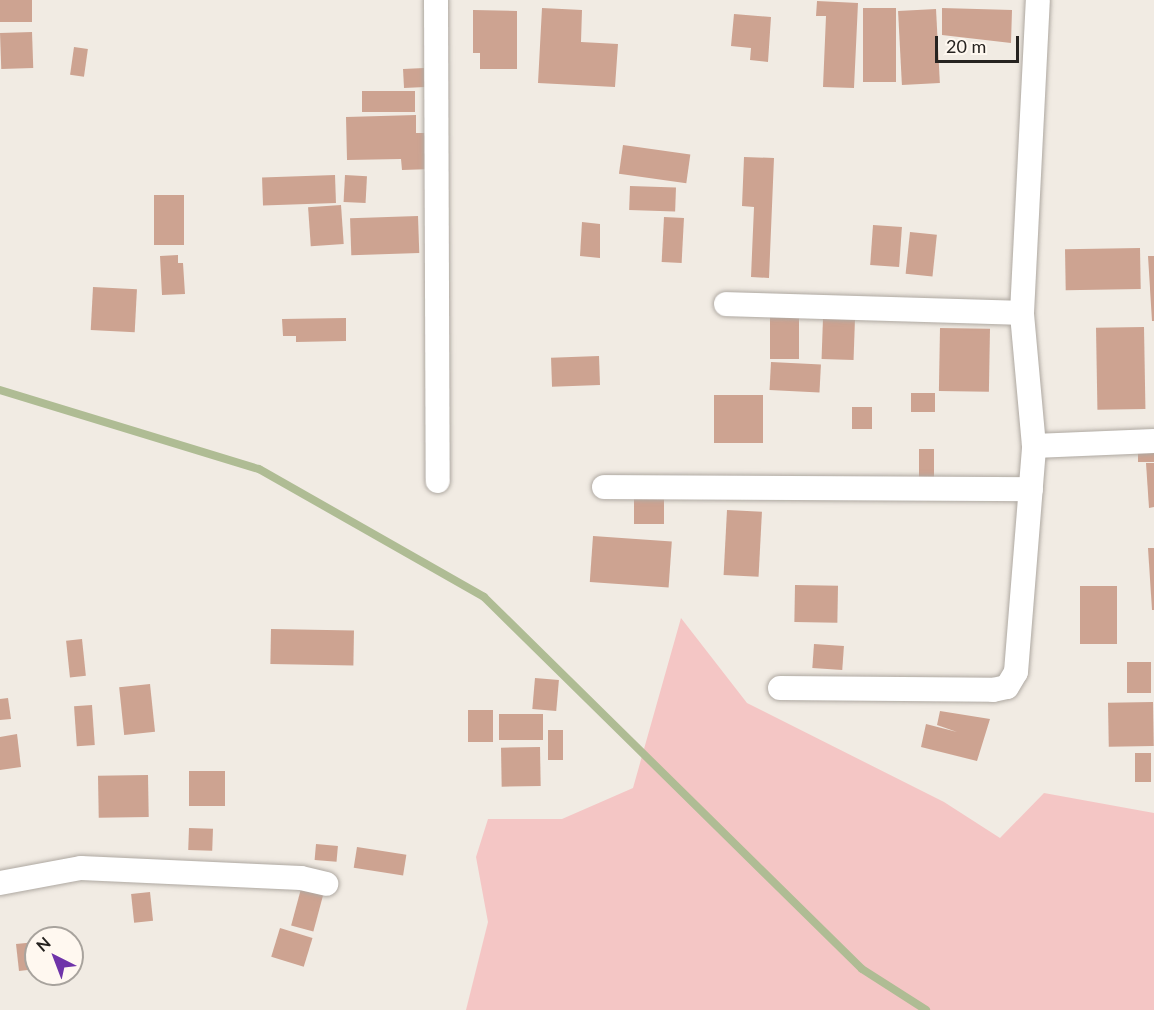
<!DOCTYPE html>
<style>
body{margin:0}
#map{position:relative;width:1154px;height:1010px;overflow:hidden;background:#f1ebe3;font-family:Lato,sans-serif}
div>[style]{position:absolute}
.green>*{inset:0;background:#f4c6c5}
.stream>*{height:8px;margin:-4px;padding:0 4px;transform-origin:4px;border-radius:4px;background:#afbc94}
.building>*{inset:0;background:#cda391;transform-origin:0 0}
.roads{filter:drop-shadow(0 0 2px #aea8a1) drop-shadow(0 0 2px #aea8a1)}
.street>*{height:24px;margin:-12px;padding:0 12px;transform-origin:12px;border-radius:12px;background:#fff}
span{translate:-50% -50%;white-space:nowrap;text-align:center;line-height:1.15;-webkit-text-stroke:6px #fff8f0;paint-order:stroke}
.north{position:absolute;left:24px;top:926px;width:60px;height:60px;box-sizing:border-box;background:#fff8f0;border:2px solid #a8a39d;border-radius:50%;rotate:318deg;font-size:16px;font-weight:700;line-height:24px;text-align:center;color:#262320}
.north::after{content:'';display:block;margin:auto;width:21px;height:27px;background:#6f34a9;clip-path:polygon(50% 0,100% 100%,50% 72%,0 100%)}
.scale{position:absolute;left:935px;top:36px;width:84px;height:27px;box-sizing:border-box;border:3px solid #262320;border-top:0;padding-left:8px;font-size:18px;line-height:21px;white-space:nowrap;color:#262320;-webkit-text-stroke:4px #fff8f0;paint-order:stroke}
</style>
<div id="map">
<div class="green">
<div style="clip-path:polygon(681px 618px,747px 703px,944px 802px,1000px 838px,1044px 793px,1154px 813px,1154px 1010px,466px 1010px,488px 922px,476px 857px,488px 819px,562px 819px,633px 788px)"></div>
</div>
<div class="stream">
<div style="left:0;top:390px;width:271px;rotate:17deg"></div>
<div style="left:259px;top:469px;width:259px;rotate:29.6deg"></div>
<div style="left:484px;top:597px;width:530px;rotate:44.54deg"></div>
<div style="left:862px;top:969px;width:76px;rotate:32.6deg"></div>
</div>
<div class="building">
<div style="left:0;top:0;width:32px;height:22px"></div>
<div style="clip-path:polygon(817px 1px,858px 3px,854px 88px,823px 87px,826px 16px,816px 16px)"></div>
<div style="clip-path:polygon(542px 8px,582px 10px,581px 42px,618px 44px,615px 87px,538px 83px)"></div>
<div style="left:863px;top:8px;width:33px;height:74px"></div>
<div style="clip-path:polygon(942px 8px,1012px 10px,1011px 43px,942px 35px)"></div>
<div style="left:936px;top:9px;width:74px;height:38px;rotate:87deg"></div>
<div style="clip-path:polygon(473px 10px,517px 11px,517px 69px,480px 69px,480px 53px,473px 53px)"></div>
<div style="clip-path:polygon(734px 14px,771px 17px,768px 62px,750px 60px,751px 48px,731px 46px)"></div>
<div style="left:32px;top:32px;width:36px;height:32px;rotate:88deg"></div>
<div style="left:74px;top:47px;width:14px;height:28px;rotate:8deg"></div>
<div style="left:424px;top:68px;width:19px;height:21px;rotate:87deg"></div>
<div style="left:415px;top:91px;width:21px;height:53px;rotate:90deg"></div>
<div style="clip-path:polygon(416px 115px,416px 133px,432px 133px,433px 169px,402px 170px,401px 159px,347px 160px,346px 117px)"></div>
<div style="left:623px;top:145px;width:68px;height:29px;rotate:8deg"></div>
<div style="clip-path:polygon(744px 157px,774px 158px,769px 278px,751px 277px,754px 207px,742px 206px)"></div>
<div style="left:335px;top:175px;width:28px;height:73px;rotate:88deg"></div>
<div style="left:345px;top:175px;width:22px;height:27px;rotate:3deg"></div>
<div style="left:630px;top:186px;width:46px;height:24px;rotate:2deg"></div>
<div style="left:154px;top:195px;width:30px;height:50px"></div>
<div style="left:341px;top:205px;width:39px;height:33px;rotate:86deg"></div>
<div style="left:418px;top:216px;width:37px;height:68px;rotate:88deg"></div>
<div style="left:664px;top:217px;width:20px;height:45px;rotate:3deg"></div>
<div style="clip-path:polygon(582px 222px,600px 224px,600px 258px,580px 256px)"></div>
<div style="left:873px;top:225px;width:29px;height:40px;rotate:4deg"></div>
<div style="left:910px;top:232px;width:27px;height:42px;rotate:6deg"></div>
<div style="left:1140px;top:248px;width:41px;height:75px;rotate:89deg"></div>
<div style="clip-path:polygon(178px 255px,178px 263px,183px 263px,185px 294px,162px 295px,160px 256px)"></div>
<div style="clip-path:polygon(1148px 256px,1154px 256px,1154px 321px,1152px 321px)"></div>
<div style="left:93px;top:287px;width:44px;height:43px;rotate:3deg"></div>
<div style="left:799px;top:307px;width:52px;height:29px;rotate:90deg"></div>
<div style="clip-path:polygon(346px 318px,346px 341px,296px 342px,296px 336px,283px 336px,282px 319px)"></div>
<div style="left:823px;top:318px;width:32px;height:41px;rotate:2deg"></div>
<div style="left:1144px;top:327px;width:82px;height:48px;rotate:89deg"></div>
<div style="left:940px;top:328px;width:50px;height:63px;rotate:1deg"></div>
<div style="left:599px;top:356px;width:29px;height:48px;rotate:88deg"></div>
<div style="left:771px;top:362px;width:50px;height:28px;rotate:3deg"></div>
<div style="left:935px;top:393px;width:19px;height:24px;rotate:90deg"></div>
<div style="left:714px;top:395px;width:49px;height:48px"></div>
<div style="left:872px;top:407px;width:22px;height:20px;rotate:90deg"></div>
<div style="left:1154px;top:445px;width:17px;height:16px;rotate:90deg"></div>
<div style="left:919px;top:449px;width:15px;height:28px"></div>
<div style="clip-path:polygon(1146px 463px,1154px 463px,1154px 507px,1149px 508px)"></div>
<div style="left:634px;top:496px;width:30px;height:28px"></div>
<div style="left:727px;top:510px;width:35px;height:65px;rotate:3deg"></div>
<div style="left:593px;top:536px;width:79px;height:46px;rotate:4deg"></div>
<div style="clip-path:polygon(1148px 548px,1154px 548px,1154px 610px,1152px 610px)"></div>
<div style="left:795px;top:585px;width:43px;height:37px;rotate:1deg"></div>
<div style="left:1080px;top:586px;width:37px;height:58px"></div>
<div style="left:271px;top:629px;width:83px;height:35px;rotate:1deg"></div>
<div style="left:82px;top:639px;width:37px;height:16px;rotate:84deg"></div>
<div style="left:814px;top:644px;width:30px;height:24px;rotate:4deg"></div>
<div style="left:1127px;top:662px;width:24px;height:31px"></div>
<div style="left:535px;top:678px;width:24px;height:31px;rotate:5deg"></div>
<div style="left:150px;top:684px;width:48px;height:31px;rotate:84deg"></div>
<div style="clip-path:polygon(8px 698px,11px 719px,0 720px,0 699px)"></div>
<div style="left:1153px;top:702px;width:44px;height:45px;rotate:89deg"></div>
<div style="left:92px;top:705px;width:40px;height:18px;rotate:86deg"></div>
<div style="left:468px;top:710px;width:25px;height:32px"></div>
<div style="clip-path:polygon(940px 711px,990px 719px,977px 761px,921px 747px,926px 724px,957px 732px,937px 725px)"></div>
<div style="left:543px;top:714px;width:26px;height:44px;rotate:90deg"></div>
<div style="left:548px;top:730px;width:15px;height:30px"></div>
<div style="clip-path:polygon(17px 734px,21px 767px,0 770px,0 737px)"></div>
<div style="left:540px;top:747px;width:39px;height:39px;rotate:89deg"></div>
<div style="left:1151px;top:753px;width:29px;height:16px;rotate:90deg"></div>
<div style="left:189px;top:771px;width:36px;height:35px"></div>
<div style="left:148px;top:775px;width:42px;height:50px;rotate:89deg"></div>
<div style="left:189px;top:828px;width:24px;height:22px;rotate:2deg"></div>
<div style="left:316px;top:844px;width:22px;height:16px;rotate:5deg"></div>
<div style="left:357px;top:847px;width:50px;height:21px;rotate:9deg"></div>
<div style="left:302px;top:885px;width:23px;height:42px;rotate:15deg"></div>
<div style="left:150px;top:892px;width:29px;height:19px;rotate:84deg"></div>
<div style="left:280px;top:928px;width:34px;height:30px;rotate:17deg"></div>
<div style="clip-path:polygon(36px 942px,36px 969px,19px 971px,16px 944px)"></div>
</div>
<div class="roads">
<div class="street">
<div style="left:436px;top:0;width:481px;rotate:89.8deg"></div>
<div style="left:726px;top:304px;width:296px;rotate:1.7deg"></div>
<div style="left:1034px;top:446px;width:120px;rotate:-2.4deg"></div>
<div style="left:604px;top:487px;width:427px;rotate:0.3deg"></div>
<div style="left:780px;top:688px;width:213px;rotate:0.5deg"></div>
<div style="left:993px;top:690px;width:14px;rotate:-12deg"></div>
<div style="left:1007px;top:687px;width:17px;rotate:-59deg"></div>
<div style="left:1016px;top:672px;width:227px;rotate:-85.4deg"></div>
<div style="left:1034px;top:446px;width:134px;rotate:-95.2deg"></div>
<div style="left:1022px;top:313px;width:313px;rotate:-87.1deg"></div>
<div style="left:0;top:883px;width:82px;rotate:-10.5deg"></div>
<div style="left:81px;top:868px;width:220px;rotate:2.6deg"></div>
<div style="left:301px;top:878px;width:26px;rotate:13deg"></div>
</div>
</div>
<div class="north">N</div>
<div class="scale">20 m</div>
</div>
